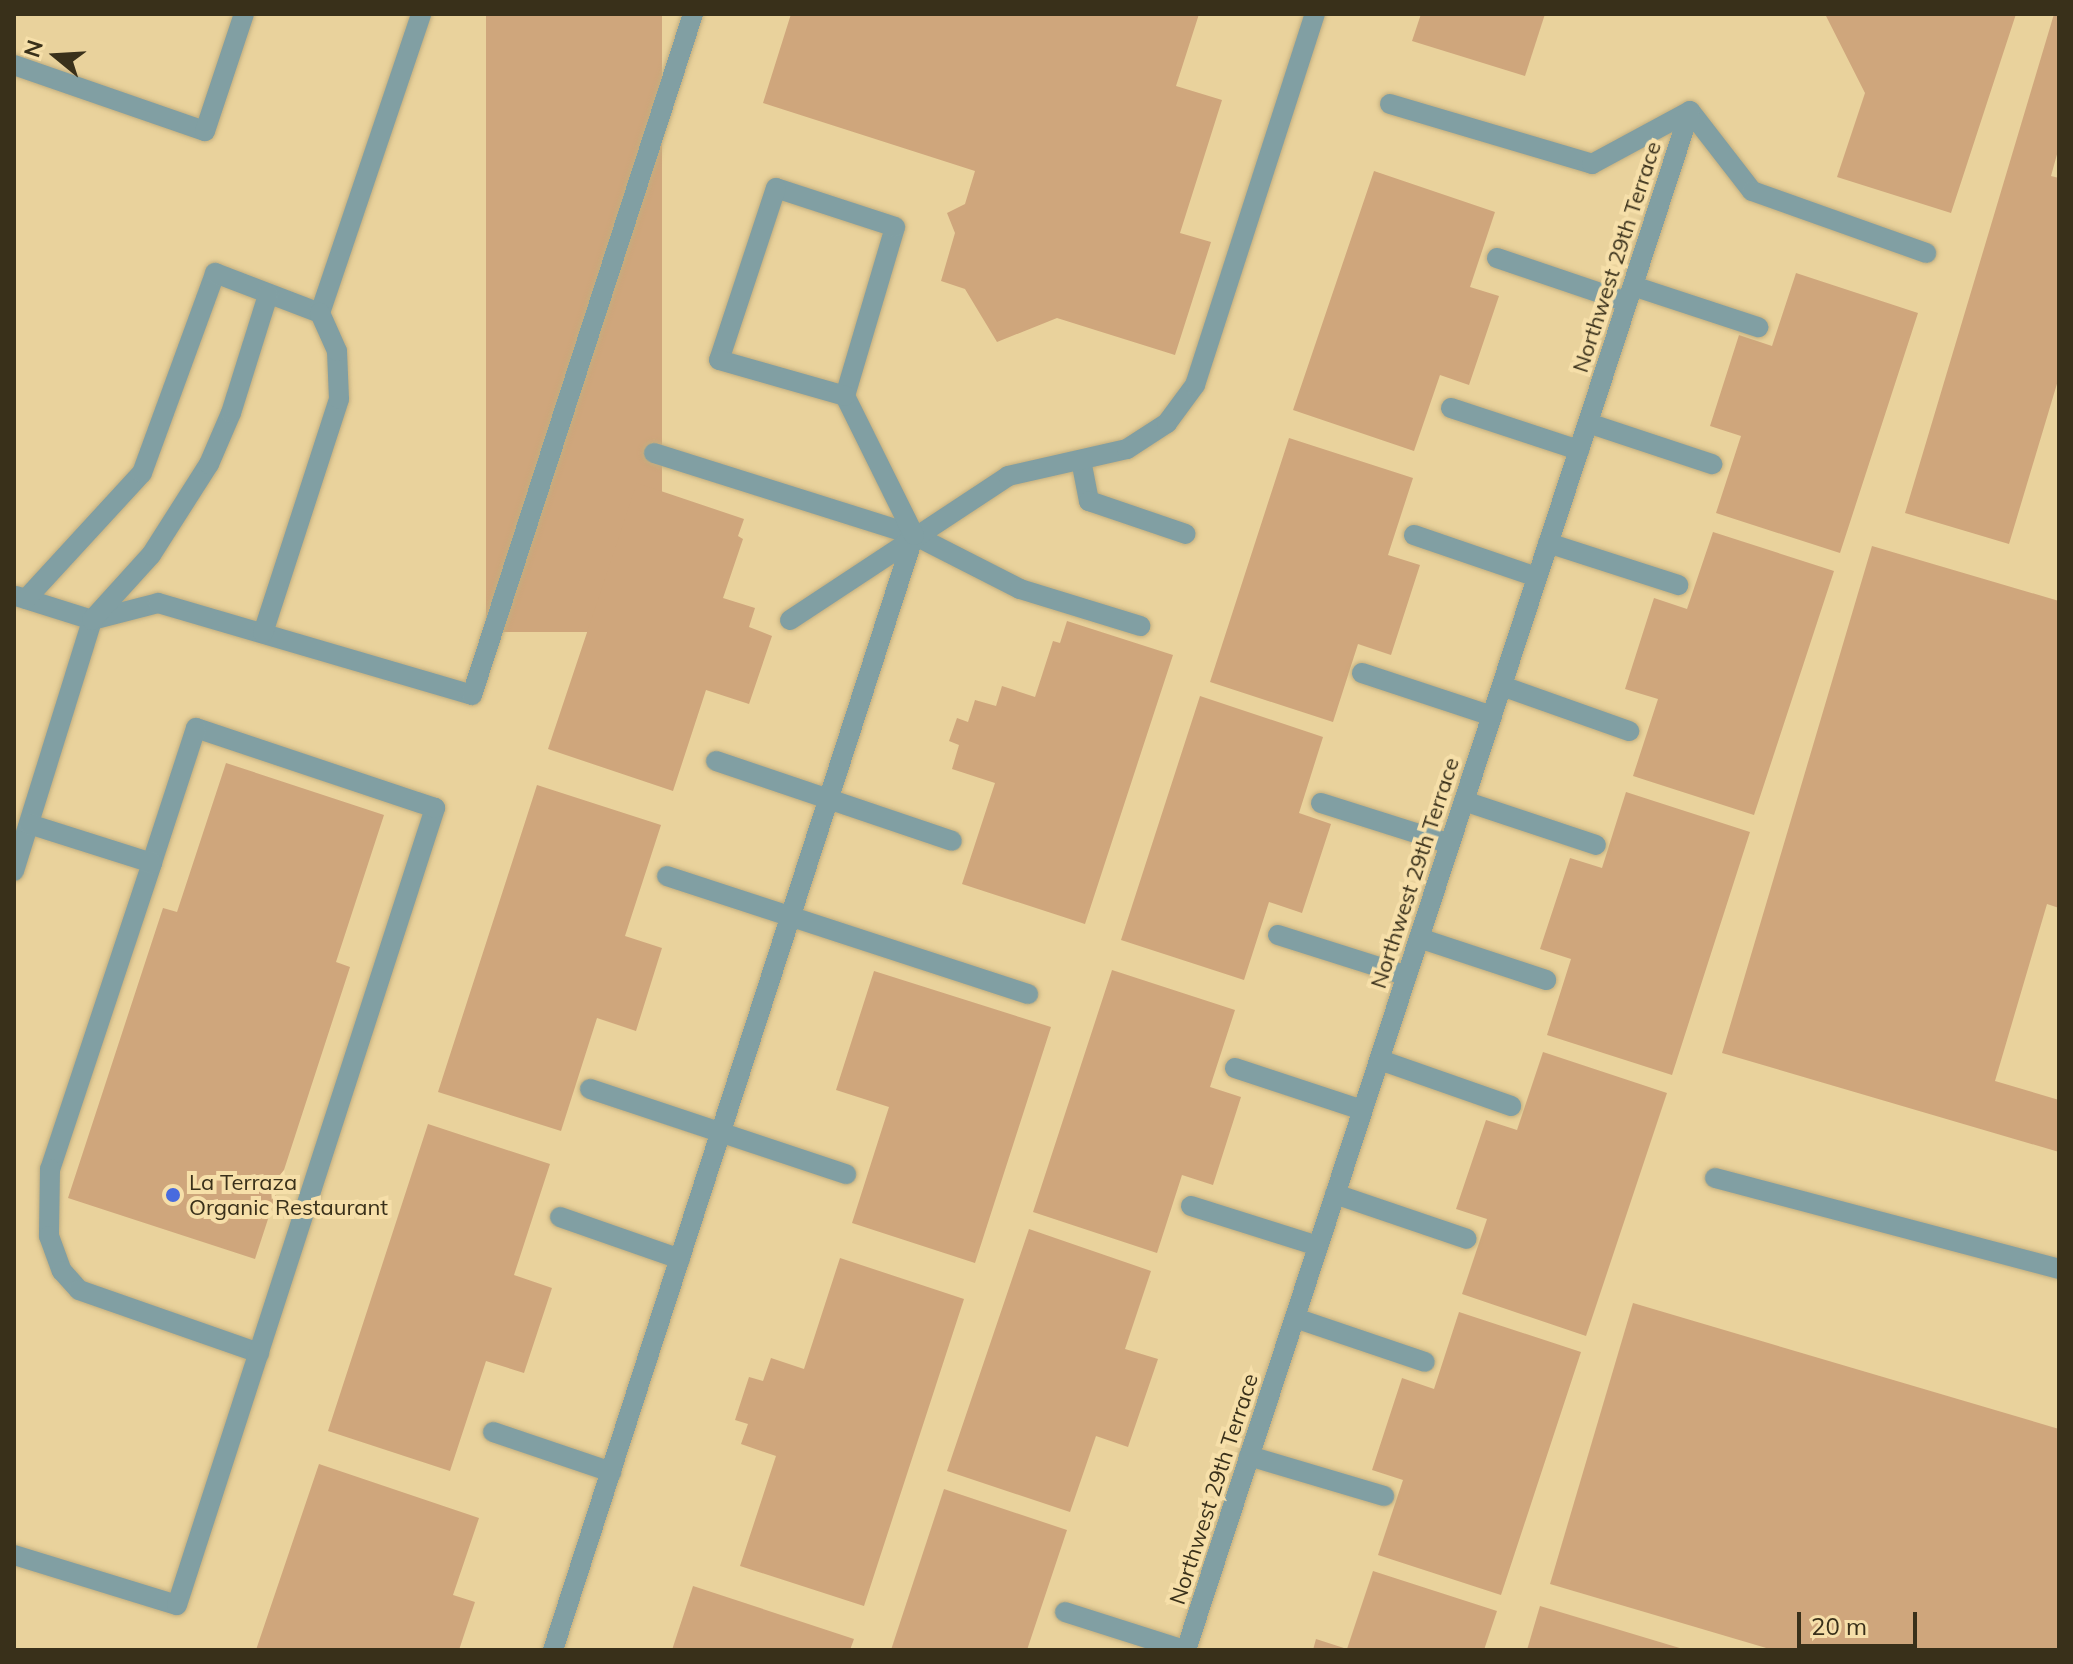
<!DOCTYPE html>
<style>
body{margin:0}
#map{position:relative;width:2073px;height:1664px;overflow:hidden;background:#e9d29c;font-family:Mulish,sans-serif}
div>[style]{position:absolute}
.building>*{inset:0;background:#cfa67c;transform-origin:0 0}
.roads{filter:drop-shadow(0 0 2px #c2ae7f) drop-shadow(0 0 2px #c2ae7f)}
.minor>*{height:20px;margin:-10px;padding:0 10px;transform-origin:10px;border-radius:10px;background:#819fa3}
.dots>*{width:22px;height:22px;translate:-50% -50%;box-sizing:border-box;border:4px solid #f6dfa9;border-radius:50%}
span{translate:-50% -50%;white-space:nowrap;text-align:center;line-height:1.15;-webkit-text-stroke:8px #f6dfa9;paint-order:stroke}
.street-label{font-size:22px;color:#39301a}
.poi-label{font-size:22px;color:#39301a}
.left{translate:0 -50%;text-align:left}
.frame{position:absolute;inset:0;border:16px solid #39301a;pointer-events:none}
.north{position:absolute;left:16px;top:16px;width:80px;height:80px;-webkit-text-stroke:6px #f6dfa9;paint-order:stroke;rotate:288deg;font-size:22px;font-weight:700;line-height:32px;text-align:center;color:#39301a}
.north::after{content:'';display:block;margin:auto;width:28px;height:36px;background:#39301a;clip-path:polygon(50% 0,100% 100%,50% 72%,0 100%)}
.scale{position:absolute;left:1797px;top:1612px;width:120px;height:36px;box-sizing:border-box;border:4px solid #39301a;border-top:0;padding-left:10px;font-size:24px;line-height:28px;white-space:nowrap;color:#39301a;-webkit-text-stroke:6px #f6dfa9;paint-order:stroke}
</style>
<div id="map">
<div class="building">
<div style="left:486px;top:14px;width:176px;height:618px"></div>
<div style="clip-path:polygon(791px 14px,1199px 14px,1176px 86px,1222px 100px,1180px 233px,1211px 242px,1175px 355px,1057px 318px,997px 342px,965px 289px,941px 281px,955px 233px,947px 213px,965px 204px,975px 171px,763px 103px)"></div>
<div style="clip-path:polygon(1421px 14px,1545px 14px,1525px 76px,1412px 41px)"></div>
<div style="clip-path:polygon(1825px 14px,2016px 14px,1951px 213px,1837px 177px,1865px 93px)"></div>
<div style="clip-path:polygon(2054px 14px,2059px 14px,2059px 147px,2051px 176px,2059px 178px,2059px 377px,2009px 544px,1905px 513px)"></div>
<div style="clip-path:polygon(1374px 171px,1495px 212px,1470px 287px,1499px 296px,1469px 385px,1440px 375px,1414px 451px,1293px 410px)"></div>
<div style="clip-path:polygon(1796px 273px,1918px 313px,1840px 553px,1716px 513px,1741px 436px,1710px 426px,1739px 335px,1772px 346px)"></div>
<div style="clip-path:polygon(1289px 438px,1413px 478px,1388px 555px,1420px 565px,1391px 655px,1358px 644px,1333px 722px,1210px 682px)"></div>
<div style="clip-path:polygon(637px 483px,744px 519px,738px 536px,743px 539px,723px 598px,755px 608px,749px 627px,772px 636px,749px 704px,706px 690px,673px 791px,548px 749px)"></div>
<div style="clip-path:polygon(1713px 532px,1834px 571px,1754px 815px,1633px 776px,1658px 699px,1625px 689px,1654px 598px,1687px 609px)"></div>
<div style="clip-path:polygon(1872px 546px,2059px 601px,2059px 908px,2047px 904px,1995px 1081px,2059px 1100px,2059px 1152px,1722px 1053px)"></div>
<div style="clip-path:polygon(1067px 621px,1173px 655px,1085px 924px,962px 884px,995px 783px,952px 769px,959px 745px,949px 741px,957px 718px,968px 722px,975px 700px,996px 706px,1002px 686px,1035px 697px,1053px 641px,1060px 643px)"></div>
<div style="clip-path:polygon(1200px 696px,1323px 737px,1299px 813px,1331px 824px,1302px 913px,1269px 902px,1244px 980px,1121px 940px)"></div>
<div style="clip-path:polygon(226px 763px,384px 815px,336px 962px,350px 967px,255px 1259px,68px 1198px,163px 908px,177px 912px)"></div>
<div style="clip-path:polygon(537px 785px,661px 825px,625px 936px,662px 948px,636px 1031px,597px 1018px,561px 1131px,438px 1092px)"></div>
<div style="clip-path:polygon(1626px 792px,1750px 832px,1672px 1075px,1547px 1035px,1571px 959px,1540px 949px,1570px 858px,1602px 868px)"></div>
<div style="clip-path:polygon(1112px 970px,1235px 1010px,1210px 1087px,1241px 1097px,1213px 1185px,1182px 1175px,1157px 1253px,1033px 1212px)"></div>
<div style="clip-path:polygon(874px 971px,1051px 1027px,975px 1263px,852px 1223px,889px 1107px,836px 1090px)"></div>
<div style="clip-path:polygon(1543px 1052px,1667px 1093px,1586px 1336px,1462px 1294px,1487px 1219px,1456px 1209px,1486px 1120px,1517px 1130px)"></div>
<div style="clip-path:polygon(428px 1124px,550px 1164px,514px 1275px,552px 1288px,524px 1373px,486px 1361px,450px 1471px,328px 1431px)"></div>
<div style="clip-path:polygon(1029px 1229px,1151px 1271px,1125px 1349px,1158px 1359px,1128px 1447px,1096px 1436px,1070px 1512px,947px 1471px)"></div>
<div style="clip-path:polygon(840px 1258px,964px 1299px,864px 1606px,740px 1566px,776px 1456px,741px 1444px,748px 1424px,735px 1420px,749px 1377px,763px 1381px,771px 1358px,804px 1369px)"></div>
<div style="clip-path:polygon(1633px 1303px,2059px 1429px,2059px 1650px,1773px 1650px,1550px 1584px)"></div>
<div style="clip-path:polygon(1459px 1312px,1581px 1352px,1501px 1595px,1378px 1555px,1403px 1480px,1372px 1470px,1402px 1378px,1434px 1389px)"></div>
<div style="clip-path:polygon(319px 1464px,479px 1518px,453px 1595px,475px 1602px,459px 1650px,256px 1650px)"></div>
<div style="clip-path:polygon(944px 1489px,1067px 1530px,1027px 1650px,891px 1650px)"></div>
<div style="clip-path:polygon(1373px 1571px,1497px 1611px,1484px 1650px,1313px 1650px,1316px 1639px,1347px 1649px)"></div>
<div style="clip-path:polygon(693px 1586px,854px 1639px,850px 1650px,672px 1650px)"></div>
<div style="clip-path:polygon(1540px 1606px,1683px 1649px,1683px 1650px,1527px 1650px)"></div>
</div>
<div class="roads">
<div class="minor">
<div style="left:14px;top:65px;width:202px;rotate:19.1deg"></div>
<div style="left:205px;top:131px;width:123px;rotate:-71.6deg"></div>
<div style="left:1390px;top:104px;width:211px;rotate:16.5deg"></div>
<div style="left:1592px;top:164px;width:111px;rotate:-28.4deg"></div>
<div style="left:1690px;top:111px;width:101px;rotate:52.2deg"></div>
<div style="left:1752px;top:191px;width:185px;rotate:19.6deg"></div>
<div style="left:1497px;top:258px;width:137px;rotate:18.7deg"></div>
<div style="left:1633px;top:286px;width:132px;rotate:18.2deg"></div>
<div style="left:1451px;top:408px;width:135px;rotate:18.2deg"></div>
<div style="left:1588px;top:423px;width:131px;rotate:18.3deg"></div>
<div style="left:654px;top:453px;width:273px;rotate:17.5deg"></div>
<div style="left:914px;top:535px;width:119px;rotate:27deg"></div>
<div style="left:1020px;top:589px;width:126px;rotate:17.1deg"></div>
<div style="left:1081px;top:460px;width:42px;rotate:79deg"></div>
<div style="left:1089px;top:501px;width:102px;rotate:18.8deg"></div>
<div style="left:1414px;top:535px;width:130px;rotate:18.9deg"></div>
<div style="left:1548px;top:543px;width:137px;rotate:17.9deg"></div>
<div style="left:16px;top:596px;width:80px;rotate:17.5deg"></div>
<div style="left:26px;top:599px;width:171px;rotate:-47.4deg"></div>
<div style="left:142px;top:473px;width:213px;rotate:-69.9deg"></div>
<div style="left:215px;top:273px;width:112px;rotate:20.9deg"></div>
<div style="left:320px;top:313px;width:316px;rotate:-71.3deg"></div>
<div style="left:92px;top:620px;width:68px;rotate:-14.4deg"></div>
<div style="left:158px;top:603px;width:327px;rotate:16.3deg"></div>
<div style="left:472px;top:695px;width:716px;rotate:-72.02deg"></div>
<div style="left:790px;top:620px;width:261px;rotate:-33.4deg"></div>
<div style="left:1008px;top:476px;width:122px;rotate:-12.8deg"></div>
<div style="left:1127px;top:449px;width:48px;rotate:-33deg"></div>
<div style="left:1167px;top:423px;width:47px;rotate:-53.6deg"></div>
<div style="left:1195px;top:385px;width:390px;rotate:-72.1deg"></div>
<div style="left:263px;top:633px;width:246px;rotate:-72deg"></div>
<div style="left:339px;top:399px;width:48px;rotate:-92.4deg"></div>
<div style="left:337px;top:351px;width:42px;rotate:-114.1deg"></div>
<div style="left:1362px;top:673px;width:137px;rotate:18.3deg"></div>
<div style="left:1502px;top:686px;width:135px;rotate:19.5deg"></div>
<div style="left:716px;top:761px;width:249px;rotate:18.7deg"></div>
<div style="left:1464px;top:801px;width:139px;rotate:18.4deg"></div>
<div style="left:1321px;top:803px;width:135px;rotate:17.6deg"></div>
<div style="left:152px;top:863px;width:323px;rotate:108.4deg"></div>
<div style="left:50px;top:1169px;width:67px;rotate:90.9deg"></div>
<div style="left:49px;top:1236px;width:37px;rotate:70deg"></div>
<div style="left:62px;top:1271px;width:25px;rotate:48deg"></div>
<div style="left:79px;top:1290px;width:191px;rotate:19.3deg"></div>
<div style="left:14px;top:871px;width:263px;rotate:-72.7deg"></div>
<div style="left:92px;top:620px;width:88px;rotate:-47.8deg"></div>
<div style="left:151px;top:555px;width:108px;rotate:-57.5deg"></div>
<div style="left:209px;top:464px;width:56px;rotate:-66.7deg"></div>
<div style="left:231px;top:413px;width:124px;rotate:-72.6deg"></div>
<div style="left:667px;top:876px;width:380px;rotate:18.1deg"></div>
<div style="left:1278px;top:935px;width:135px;rotate:17.6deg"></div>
<div style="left:1419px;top:938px;width:134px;rotate:18.3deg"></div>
<div style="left:1380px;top:1060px;width:139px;rotate:19.3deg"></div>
<div style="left:1235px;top:1068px;width:134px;rotate:18.3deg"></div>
<div style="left:590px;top:1089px;width:270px;rotate:18.4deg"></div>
<div style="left:1715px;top:1178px;width:356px;rotate:14.8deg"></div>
<div style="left:1335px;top:1194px;width:139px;rotate:18.8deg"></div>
<div style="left:1191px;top:1206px;width:133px;rotate:17.5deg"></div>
<div style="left:560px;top:1217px;width:127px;rotate:19.3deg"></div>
<div style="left:1295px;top:1318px;width:137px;rotate:18.7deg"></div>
<div style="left:493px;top:1432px;width:125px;rotate:18.7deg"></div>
<div style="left:1249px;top:1456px;width:141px;rotate:16.5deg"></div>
<div style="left:14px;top:1555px;width:170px;rotate:17.1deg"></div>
<div style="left:177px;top:1605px;width:838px;rotate:-72.06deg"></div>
<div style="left:435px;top:808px;width:252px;rotate:-161.5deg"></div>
<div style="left:196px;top:728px;width:142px;rotate:108.1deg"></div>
<div style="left:152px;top:863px;width:129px;rotate:-162.4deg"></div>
<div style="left:1065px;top:1612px;width:125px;rotate:17.7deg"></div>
<div style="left:553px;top:1650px;width:1172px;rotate:-72.06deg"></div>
<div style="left:914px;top:535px;width:155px;rotate:-116.4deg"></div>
<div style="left:845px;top:396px;width:176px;rotate:-73.5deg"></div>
<div style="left:895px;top:227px;width:125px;rotate:-161.9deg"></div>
<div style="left:776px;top:188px;width:181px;rotate:108.3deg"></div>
<div style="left:719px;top:360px;width:131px;rotate:15.9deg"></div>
<div style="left:1186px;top:1650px;width:1619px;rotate:-71.87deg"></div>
</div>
</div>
<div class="dots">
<div style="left:173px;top:1195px;background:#486bde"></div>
</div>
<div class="street-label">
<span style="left:1617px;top:257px;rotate:-72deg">Northwest 29th Terrace</span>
<span style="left:1415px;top:873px;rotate:-72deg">Northwest 29th Terrace</span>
<span style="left:1214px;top:1489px;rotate:-72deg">Northwest 29th Terrace</span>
</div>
<div class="poi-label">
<span class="left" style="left:189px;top:1195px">La Terraza<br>Organic Restaurant</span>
</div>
<div class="frame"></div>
<div class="north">N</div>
<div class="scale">20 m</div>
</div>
